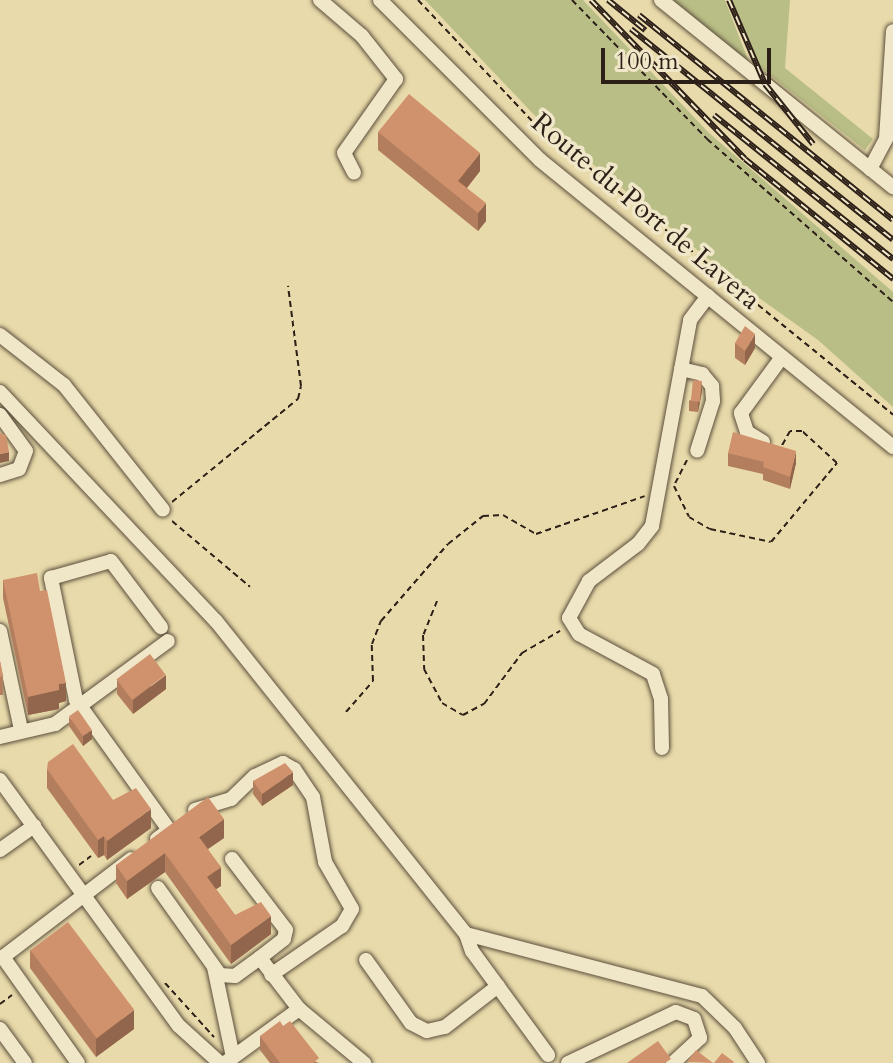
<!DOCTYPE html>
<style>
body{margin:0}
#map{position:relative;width:893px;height:1063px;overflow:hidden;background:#e8daaa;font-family:Cardo,serif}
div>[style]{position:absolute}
.green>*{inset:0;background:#b9be86}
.path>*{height:2px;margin-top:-1px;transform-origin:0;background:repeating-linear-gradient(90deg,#2c1f18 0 6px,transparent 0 10px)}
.roads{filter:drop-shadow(0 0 2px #5b4e3c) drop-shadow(0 0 2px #5b4e3c)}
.minor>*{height:14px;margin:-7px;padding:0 7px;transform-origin:7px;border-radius:7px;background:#f0e7c8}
.rail>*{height:6px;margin-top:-3px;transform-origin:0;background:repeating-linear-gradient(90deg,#f0e7c8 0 9px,#2c1f18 0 18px);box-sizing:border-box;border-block:2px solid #2c1f18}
.wall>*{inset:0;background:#b37e5e}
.shaded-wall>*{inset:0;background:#92664c}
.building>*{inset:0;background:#d0926d;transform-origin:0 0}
span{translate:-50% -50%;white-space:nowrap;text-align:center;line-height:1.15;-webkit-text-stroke:7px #f0e7c8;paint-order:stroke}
.street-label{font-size:28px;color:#2c1f18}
.scale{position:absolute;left:601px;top:48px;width:170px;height:36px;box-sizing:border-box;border:4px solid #2c1f18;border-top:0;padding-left:10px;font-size:24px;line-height:28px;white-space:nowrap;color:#2c1f18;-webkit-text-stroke:6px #f0e7c8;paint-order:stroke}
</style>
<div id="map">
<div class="green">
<div style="clip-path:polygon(425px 0,583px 0,709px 133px,893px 292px,893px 407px,818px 340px,734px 280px,539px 120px)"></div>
<div style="clip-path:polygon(671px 0,725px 0,750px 65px)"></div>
<div style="clip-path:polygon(732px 0,790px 0,785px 68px,873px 139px,865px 150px,760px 67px)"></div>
</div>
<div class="path">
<div style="left:418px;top:0;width:168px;rotate:46.7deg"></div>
<div style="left:533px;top:122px;width:464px;rotate:39.1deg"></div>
<div style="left:572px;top:0;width:194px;rotate:45.8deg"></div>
<div style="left:707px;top:139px;width:247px;rotate:41.2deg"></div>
<div style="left:687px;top:460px;width:29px;rotate:117deg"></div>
<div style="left:674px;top:486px;width:34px;rotate:64deg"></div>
<div style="left:689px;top:517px;width:24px;rotate:30deg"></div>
<div style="left:710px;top:529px;width:62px;rotate:12deg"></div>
<div style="left:771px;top:542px;width:103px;rotate:-50.1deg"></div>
<div style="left:837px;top:463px;width:47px;rotate:-137.6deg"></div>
<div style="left:802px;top:431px;width:12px;rotate:180deg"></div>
<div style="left:790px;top:431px;width:18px;rotate:119deg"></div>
<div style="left:172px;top:502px;width:163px;rotate:-39.3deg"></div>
<div style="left:298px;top:399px;width:13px;rotate:-77deg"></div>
<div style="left:301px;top:386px;width:101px;rotate:-97.4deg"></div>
<div style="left:172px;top:521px;width:102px;rotate:40.2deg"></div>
<div style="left:437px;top:601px;width:37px;rotate:112deg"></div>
<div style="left:423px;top:635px;width:34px;rotate:88deg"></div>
<div style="left:424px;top:669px;width:38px;rotate:62deg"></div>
<div style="left:442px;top:703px;width:24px;rotate:30deg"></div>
<div style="left:463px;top:715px;width:24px;rotate:-28deg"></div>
<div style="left:484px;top:704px;width:64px;rotate:-53.3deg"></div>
<div style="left:522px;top:653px;width:44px;rotate:-30.1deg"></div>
<div style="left:346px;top:712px;width:41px;rotate:-48.9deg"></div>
<div style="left:373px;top:681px;width:37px;rotate:-92deg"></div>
<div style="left:372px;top:644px;width:25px;rotate:-69deg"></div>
<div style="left:381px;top:621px;width:102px;rotate:-49deg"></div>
<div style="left:448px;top:544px;width:45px;rotate:-38.7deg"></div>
<div style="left:483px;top:516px;width:20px;rotate:-3deg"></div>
<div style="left:503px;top:515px;width:38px;rotate:30deg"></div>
<div style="left:536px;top:534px;width:115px;rotate:-19.2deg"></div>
<div style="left:79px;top:865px;width:15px;rotate:-37deg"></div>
<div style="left:165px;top:983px;width:73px;rotate:47.8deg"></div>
<div style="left:0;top:1004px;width:15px;rotate:-37deg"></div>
</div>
<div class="roads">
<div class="minor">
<div style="left:320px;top:0;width:55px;rotate:40.6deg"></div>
<div style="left:362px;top:36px;width:55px;rotate:51.7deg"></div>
<div style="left:396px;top:79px;width:90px;rotate:125.1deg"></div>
<div style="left:344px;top:153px;width:22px;rotate:63deg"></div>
<div style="left:380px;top:0;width:226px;rotate:45deg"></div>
<div style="left:540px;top:160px;width:455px;rotate:39.1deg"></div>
<div style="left:661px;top:0;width:298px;rotate:38.9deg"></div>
<div style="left:870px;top:169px;width:34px;rotate:-62deg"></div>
<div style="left:886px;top:139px;width:108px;rotate:-86.3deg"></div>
<div style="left:0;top:335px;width:81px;rotate:38deg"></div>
<div style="left:64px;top:385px;width:159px;rotate:51.6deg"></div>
<div style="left:681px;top:369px;width:22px;rotate:13deg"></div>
<div style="left:702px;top:374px;width:16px;rotate:50deg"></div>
<div style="left:712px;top:386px;width:15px;rotate:86deg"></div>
<div style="left:713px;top:401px;width:52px;rotate:107.7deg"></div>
<div style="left:0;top:392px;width:315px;rotate:46.7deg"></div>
<div style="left:216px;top:621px;width:401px;rotate:51.4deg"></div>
<div style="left:466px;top:934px;width:18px;rotate:71deg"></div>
<div style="left:472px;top:951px;width:129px;rotate:53.8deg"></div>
<div style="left:0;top:415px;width:44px;rotate:54.2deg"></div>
<div style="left:26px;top:451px;width:19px;rotate:111deg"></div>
<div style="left:19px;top:469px;width:20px;rotate:162deg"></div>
<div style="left:763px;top:442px;width:19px;rotate:-148deg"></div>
<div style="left:747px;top:432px;width:20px;rotate:-108deg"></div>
<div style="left:741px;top:413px;width:69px;rotate:-53.8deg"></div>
<div style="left:0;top:631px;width:101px;rotate:78deg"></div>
<div style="left:0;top:737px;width:57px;rotate:-13.3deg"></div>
<div style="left:55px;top:724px;width:140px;rotate:-36.3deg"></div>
<div style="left:662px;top:748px;width:49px;rotate:-91.2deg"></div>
<div style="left:661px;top:699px;width:26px;rotate:-108deg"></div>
<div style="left:653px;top:674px;width:84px;rotate:-151.6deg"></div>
<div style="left:579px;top:634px;width:19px;rotate:-122deg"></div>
<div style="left:569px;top:618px;width:42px;rotate:-61.6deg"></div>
<div style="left:589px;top:581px;width:61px;rotate:-37.1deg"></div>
<div style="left:638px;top:544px;width:23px;rotate:-52deg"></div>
<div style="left:652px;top:526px;width:209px;rotate:-79.5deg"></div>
<div style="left:690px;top:320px;width:30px;rotate:-53deg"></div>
<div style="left:0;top:780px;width:304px;rotate:54deg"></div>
<div style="left:179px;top:1026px;width:55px;rotate:42.1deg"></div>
<div style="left:195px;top:810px;width:38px;rotate:-17deg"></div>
<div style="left:231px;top:799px;width:33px;rotate:-44deg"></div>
<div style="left:255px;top:776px;width:31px;rotate:-25deg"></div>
<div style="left:283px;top:763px;width:13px;rotate:29deg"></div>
<div style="left:294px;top:769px;width:34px;rotate:56deg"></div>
<div style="left:313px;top:797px;width:66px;rotate:79.5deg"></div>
<div style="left:325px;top:862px;width:54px;rotate:60.1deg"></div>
<div style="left:352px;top:909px;width:20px;rotate:120deg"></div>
<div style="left:342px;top:926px;width:86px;rotate:145.4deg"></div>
<div style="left:157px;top:839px;width:15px;rotate:-37deg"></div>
<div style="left:169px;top:830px;width:160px;rotate:-125.6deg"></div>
<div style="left:76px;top:700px;width:125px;rotate:-101.6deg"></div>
<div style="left:51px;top:578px;width:62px;rotate:-15.8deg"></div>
<div style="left:111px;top:561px;width:83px;rotate:52.9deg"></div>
<div style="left:0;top:850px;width:42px;rotate:-35.2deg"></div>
<div style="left:232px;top:859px;width:89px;rotate:52.7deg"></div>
<div style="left:286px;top:930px;width:9px;rotate:103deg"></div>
<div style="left:284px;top:939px;width:31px;rotate:142deg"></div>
<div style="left:158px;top:888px;width:107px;rotate:54.5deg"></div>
<div style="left:220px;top:975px;width:15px;rotate:4deg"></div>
<div style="left:235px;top:976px;width:31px;rotate:-36deg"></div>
<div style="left:260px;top:958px;width:64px;rotate:52.6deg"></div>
<div style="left:466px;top:934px;width:244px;rotate:14.7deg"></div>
<div style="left:702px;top:996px;width:46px;rotate:44.1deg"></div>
<div style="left:735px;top:1028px;width:42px;rotate:56.7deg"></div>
<div style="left:366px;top:960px;width:77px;rotate:54.5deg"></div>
<div style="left:411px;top:1023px;width:18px;rotate:27deg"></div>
<div style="left:427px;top:1031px;width:18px;rotate:-13deg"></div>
<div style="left:445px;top:1027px;width:67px;rotate:-37.7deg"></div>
<div style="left:214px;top:967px;width:92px;rotate:78.1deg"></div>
<div style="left:0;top:1029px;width:42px;rotate:53.7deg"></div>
<div style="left:78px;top:1063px;width:130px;rotate:-125.3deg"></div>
<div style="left:3px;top:957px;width:161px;rotate:-37.4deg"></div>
<div style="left:225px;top:1063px;width:92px;rotate:-36.1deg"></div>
<div style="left:299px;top:1009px;width:85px;rotate:39.7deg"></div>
<div style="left:568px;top:1063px;width:119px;rotate:-25.3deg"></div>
<div style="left:676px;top:1012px;width:19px;rotate:21deg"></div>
<div style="left:694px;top:1019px;width:20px;rotate:72deg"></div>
<div style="left:700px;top:1038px;width:37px;rotate:137deg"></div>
</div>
</div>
<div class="rail">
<div style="left:591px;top:0;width:221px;rotate:45.9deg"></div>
<div style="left:745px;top:159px;width:191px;rotate:39deg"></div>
<div style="left:608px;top:0;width:48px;rotate:39deg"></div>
<div style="left:729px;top:0;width:91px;rotate:66.8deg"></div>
<div style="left:765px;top:84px;width:77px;rotate:51.3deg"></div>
<div style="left:639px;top:15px;width:326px;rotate:38.9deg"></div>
<div style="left:631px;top:29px;width:336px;rotate:38.8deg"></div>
<div style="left:714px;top:115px;width:230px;rotate:38.8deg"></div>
</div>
<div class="wall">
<div style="clip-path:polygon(378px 132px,480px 171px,467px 188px,486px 221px,478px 231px,378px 150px)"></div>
<div style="clip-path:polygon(735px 343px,755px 348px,745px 365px,735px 358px)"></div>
<div style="clip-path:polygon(702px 391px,698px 412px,689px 411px,689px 401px)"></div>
<div style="clip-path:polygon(728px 453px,796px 463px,790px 489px,763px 480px,763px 474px,728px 466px)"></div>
<div style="clip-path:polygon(3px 580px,40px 591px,66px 701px,59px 703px,59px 709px,28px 715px,3px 598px)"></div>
<div style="clip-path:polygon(0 661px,3px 676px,3px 695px,0 695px)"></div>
<div style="clip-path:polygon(117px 680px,166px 689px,133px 714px,117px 694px)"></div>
<div style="clip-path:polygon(69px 717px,92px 739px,83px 746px,69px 726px)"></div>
<div style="clip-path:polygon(47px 769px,113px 800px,151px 828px,107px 860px,104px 855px,98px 858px,47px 788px)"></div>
<div style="clip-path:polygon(253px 781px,293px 785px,262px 806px,253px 794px)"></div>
<div style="clip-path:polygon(224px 838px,208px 849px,221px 886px,216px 889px,235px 915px,271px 934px,231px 964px,165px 872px,127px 899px,116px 883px,116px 865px)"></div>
<div style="clip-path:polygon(30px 950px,134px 1029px,96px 1057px,30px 968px)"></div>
<div style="clip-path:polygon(260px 1036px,319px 1063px,270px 1063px,260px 1050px)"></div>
</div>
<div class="shaded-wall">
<div style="clip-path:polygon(480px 153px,480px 171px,458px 199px,458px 181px)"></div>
<div style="clip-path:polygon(486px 203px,486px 221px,478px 231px,478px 213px)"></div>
<div style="clip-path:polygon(755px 334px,755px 348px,745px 365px,745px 351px)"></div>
<div style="clip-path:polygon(702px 381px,702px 391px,698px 412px,698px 403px)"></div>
<div style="clip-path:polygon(796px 451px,796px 463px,790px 489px,790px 477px)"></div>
<div style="clip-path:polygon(9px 452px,9px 461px,0 463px,0 454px)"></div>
<div style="clip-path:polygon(166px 675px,166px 689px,133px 714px,133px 700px)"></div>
<div style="clip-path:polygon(66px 683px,66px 701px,59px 703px,59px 709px,28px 715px,28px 697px,59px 684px)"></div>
<div style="clip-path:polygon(92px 730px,92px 739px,83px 746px,83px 736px)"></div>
<div style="clip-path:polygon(293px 772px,293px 785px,262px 806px,262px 794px)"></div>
<div style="clip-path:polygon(151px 809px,151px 828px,107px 860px,107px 841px)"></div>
<div style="clip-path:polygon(224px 819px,224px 838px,199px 855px,199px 837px)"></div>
<div style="clip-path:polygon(104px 836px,104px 855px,98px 858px,98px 840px)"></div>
<div style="clip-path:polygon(165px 853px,165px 872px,127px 899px,127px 881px)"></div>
<div style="clip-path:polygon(221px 867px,221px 886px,207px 895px,207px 877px)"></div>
<div style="clip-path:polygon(271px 916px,271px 934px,231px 964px,231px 945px)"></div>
<div style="clip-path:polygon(134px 1010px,134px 1029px,96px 1057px,96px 1039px)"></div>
</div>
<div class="building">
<div style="clip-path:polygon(409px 94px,480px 153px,458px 181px,486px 203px,478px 213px,378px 132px)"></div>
<div style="clip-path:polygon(745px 326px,755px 334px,745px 351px,735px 343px)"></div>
<div style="left:693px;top:380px;width:9px;height:21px;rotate:6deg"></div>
<div style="clip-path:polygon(733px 432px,796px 451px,790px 477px,763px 467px,764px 462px,728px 453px)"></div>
<div style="clip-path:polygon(0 433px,6px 435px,9px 452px,0 454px)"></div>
<div style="clip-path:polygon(37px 573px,40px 591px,47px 590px,66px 683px,59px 684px,59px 690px,28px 697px,3px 580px)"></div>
<div style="left:150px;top:654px;width:26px;height:42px;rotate:53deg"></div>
<div style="clip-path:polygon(0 661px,3px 676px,0 677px)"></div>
<div style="left:78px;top:710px;width:24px;height:11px;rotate:55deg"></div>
<div style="clip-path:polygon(73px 744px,113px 800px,136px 788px,151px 809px,107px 841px,104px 836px,98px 840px,47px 769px,48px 762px)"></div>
<div style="clip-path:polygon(285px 763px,293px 772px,262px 794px,253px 781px)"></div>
<div style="clip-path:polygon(208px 797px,224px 819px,199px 837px,221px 867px,207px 877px,235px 915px,261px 902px,271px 916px,231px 945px,165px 853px,127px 881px,116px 865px)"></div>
<div style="left:68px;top:922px;width:110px;height:47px;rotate:53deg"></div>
<div style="clip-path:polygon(280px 1021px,283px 1026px,290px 1021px,319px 1058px,313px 1063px,280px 1063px,260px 1036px)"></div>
<div style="clip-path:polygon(658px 1041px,671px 1059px,665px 1063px,627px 1063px)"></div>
<div style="clip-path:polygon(696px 1050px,713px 1063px,687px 1062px)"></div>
<div style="clip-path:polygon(722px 1053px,734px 1062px,733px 1063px,714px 1063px)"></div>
</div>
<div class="street-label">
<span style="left:646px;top:211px;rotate:40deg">Route du Port de Lavera</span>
</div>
<div class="scale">100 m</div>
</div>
